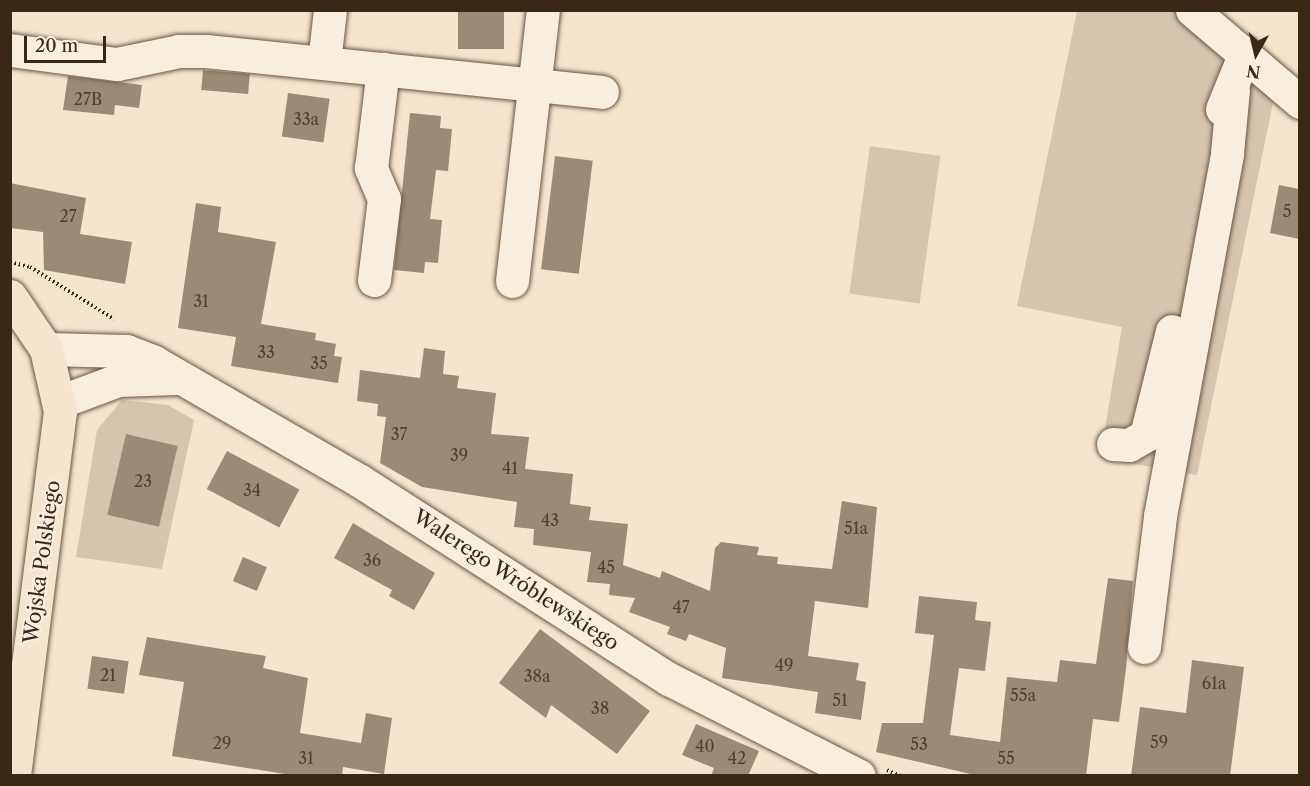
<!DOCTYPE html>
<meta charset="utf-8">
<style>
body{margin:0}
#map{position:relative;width:1310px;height:786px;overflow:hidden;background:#f5e5cd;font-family:"Libre Caslon Text",serif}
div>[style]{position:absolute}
.green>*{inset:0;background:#d5c5ad;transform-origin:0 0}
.building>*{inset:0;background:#9b8a74;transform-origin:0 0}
.path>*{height:4px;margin-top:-2px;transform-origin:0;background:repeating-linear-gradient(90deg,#392813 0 1.5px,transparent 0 4.5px)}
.roads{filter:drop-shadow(0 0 2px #685742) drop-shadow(0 0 2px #685742)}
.minor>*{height:33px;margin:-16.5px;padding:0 16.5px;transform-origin:16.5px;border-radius:16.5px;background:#f8eede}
.major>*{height:33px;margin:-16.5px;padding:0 16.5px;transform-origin:16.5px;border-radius:16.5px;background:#f5e5cd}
span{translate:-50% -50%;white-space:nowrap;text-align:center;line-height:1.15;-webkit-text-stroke:5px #f8eede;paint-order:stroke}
.number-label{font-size:16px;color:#52402b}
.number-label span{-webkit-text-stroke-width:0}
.street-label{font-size:20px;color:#392813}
.frame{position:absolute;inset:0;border:12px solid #392813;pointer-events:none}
.north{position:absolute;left:1226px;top:24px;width:60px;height:60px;-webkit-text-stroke:4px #f8eede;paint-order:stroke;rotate:188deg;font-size:16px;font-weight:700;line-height:24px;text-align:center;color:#392813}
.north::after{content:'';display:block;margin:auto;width:21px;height:27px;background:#392813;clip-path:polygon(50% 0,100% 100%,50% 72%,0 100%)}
.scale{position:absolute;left:24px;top:36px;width:82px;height:27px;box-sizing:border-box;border:3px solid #392813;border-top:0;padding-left:8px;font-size:18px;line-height:21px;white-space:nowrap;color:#392813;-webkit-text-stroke:4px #f8eede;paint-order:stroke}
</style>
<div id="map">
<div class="green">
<div style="clip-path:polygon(1077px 11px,1178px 11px,1275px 93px,1197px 475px,1100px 458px,1122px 327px,1017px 306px)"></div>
<div style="left:870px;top:146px;width:71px;height:149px;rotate:8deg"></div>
<div style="clip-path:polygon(122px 400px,168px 405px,194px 420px,162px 569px,76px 557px,97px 430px)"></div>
</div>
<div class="building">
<div style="left:458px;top:10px;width:46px;height:39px"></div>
<div style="left:203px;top:70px;width:47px;height:20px;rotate:5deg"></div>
<div style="clip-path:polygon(68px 76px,142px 85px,139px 108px,115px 105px,114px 115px,63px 110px)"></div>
<div style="left:288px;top:93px;width:42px;height:44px;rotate:8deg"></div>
<div style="clip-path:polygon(410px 113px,441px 116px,440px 128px,452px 129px,448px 171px,436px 170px,430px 219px,442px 220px,438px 263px,425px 262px,424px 273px,394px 270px)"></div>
<div style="left:555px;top:156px;width:38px;height:114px;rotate:7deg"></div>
<div style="clip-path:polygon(10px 183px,86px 198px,80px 234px,132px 242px,125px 284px,44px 270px,43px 232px,10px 228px)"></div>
<div style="clip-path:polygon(1279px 185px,1299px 189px,1299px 239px,1270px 233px)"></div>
<div style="clip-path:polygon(196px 203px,221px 207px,218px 232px,276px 242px,261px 324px,316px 333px,315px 340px,336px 344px,334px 356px,342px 357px,338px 383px,231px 366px,236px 337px,178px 328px)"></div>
<div style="clip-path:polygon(424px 348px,445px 351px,443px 374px,459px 376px,457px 388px,496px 393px,491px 434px,529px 437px,525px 469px,573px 474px,570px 504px,591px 507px,589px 520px,628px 524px,623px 565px,660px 578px,662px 571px,710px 591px,715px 548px,721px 542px,759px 547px,757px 555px,778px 557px,777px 564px,832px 569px,842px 501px,877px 507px,868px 608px,815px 601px,808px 656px,859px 663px,856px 680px,866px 682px,861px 720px,815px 713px,818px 692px,722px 678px,726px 648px,689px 634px,686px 641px,667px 634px,670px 627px,629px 612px,635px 598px,609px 595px,610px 584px,587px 582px,591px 552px,533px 545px,534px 529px,514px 527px,517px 502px,422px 487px,380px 463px,386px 417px,377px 416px,378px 404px,357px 401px,360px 370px,420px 378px)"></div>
<div style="left:126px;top:434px;width:53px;height:83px;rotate:13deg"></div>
<div style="left:227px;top:451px;width:82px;height:43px;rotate:28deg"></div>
<div style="clip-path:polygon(353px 523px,435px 573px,414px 610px,389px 596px,392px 590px,334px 558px)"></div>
<div style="left:243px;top:557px;width:26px;height:26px;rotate:23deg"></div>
<div style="clip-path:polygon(1108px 578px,1133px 581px,1126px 669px,1119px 722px,1093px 719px,1086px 776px,979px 776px,876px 752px,882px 723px,923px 723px,934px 635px,915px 633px,919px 596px,977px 602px,975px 620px,991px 622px,985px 671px,959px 668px,950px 735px,1000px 742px,1007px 677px,1057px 682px,1060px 660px,1096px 664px)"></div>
<div style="clip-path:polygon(540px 629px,650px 711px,617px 754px,551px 705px,546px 718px,499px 683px)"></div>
<div style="clip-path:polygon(147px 637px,266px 656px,263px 668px,308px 678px,300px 733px,361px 743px,366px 713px,392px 718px,384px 774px,343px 767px,342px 776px,297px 776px,172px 756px,184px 682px,139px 675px)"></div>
<div style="left:92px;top:656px;width:37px;height:33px;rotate:8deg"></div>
<div style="clip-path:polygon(1192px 660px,1244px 667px,1230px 776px,1131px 776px,1140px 707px,1186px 713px)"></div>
<div style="clip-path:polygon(696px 724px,759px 751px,748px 776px,711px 776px,714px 768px,682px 755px)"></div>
</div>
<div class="path">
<div style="left:10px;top:262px;width:21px;rotate:14deg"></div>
<div style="left:30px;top:267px;width:99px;rotate:31.8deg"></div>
<div style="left:887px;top:770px;width:15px;rotate:23deg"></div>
</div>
<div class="roads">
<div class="minor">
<div style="left:1192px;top:10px;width:142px;rotate:40.4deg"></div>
<div style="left:10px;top:50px;width:108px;rotate:7.5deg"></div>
<div style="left:117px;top:64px;width:63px;rotate:-11.8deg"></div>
<div style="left:179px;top:51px;width:27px"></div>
<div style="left:206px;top:51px;width:398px;rotate:5.9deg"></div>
<div style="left:324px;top:62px;width:52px;rotate:-83.4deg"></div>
<div style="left:1222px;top:109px;width:61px;rotate:-67.7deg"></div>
<div style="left:374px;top:280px;width:82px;rotate:-83deg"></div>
<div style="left:384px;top:199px;width:34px;rotate:-113deg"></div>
<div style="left:371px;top:168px;width:100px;rotate:-83.1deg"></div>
<div style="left:512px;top:281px;width:273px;rotate:-83.5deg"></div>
<div style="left:46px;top:349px;width:80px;rotate:1.4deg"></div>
<div style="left:126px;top:351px;width:30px;rotate:21deg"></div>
<div style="left:154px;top:362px;width:238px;rotate:30deg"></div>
<div style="left:360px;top:481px;width:367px;rotate:32.7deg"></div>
<div style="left:669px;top:679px;width:213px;rotate:27deg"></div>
<div style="left:59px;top:402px;width:63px;rotate:-20.4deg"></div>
<div style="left:118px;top:380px;width:58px;rotate:-2deg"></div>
<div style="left:1113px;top:444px;width:16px;rotate:4deg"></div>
<div style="left:1129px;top:445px;width:20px;rotate:-30deg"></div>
<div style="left:1146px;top:435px;width:107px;rotate:-76deg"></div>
<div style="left:1144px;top:647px;width:132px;rotate:-83deg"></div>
<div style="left:1160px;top:516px;width:369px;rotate:-79.5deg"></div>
<div style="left:1227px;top:153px;width:63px;rotate:-84.6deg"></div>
</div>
<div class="major">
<div style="left:10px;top:296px;width:64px;rotate:55.8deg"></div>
<div style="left:46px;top:349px;width:64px;rotate:77.3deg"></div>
<div style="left:60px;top:411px;width:368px;rotate:97.2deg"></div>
</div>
</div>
<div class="number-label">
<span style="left:88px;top:99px">27B</span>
<span style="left:306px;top:119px">33a</span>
<span style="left:1287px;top:211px">5</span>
<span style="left:68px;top:216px">27</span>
<span style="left:201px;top:301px">31</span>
<span style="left:266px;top:352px">33</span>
<span style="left:319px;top:363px">35</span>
<span style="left:399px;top:434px">37</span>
<span style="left:459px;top:455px">39</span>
<span style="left:510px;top:468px">41</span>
<span style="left:143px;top:481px">23</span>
<span style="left:252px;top:490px">34</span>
<span style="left:550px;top:520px">43</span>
<span style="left:856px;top:528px">51a</span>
<span style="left:372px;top:560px">36</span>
<span style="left:606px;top:567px">45</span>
<span style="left:681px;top:607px">47</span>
<span style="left:784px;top:665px">49</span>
<span style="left:108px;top:675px">21</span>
<span style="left:537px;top:676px">38a</span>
<span style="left:1214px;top:683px">61a</span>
<span style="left:1023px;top:695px">55a</span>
<span style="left:840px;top:700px">51</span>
<span style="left:600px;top:708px">38</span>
<span style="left:1159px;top:742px">59</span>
<span style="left:222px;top:743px">29</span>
<span style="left:919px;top:744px">53</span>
<span style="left:705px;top:746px">40</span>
<span style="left:306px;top:758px">31</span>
<span style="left:737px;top:758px">42</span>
<span style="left:1006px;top:758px">55</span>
</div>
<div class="street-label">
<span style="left:42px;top:562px;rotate:-82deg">Wojska Polskiego</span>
<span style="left:516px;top:580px;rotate:33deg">Walerego Wróblewskiego</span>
</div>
<div class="frame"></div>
<div class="north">N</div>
<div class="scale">20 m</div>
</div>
